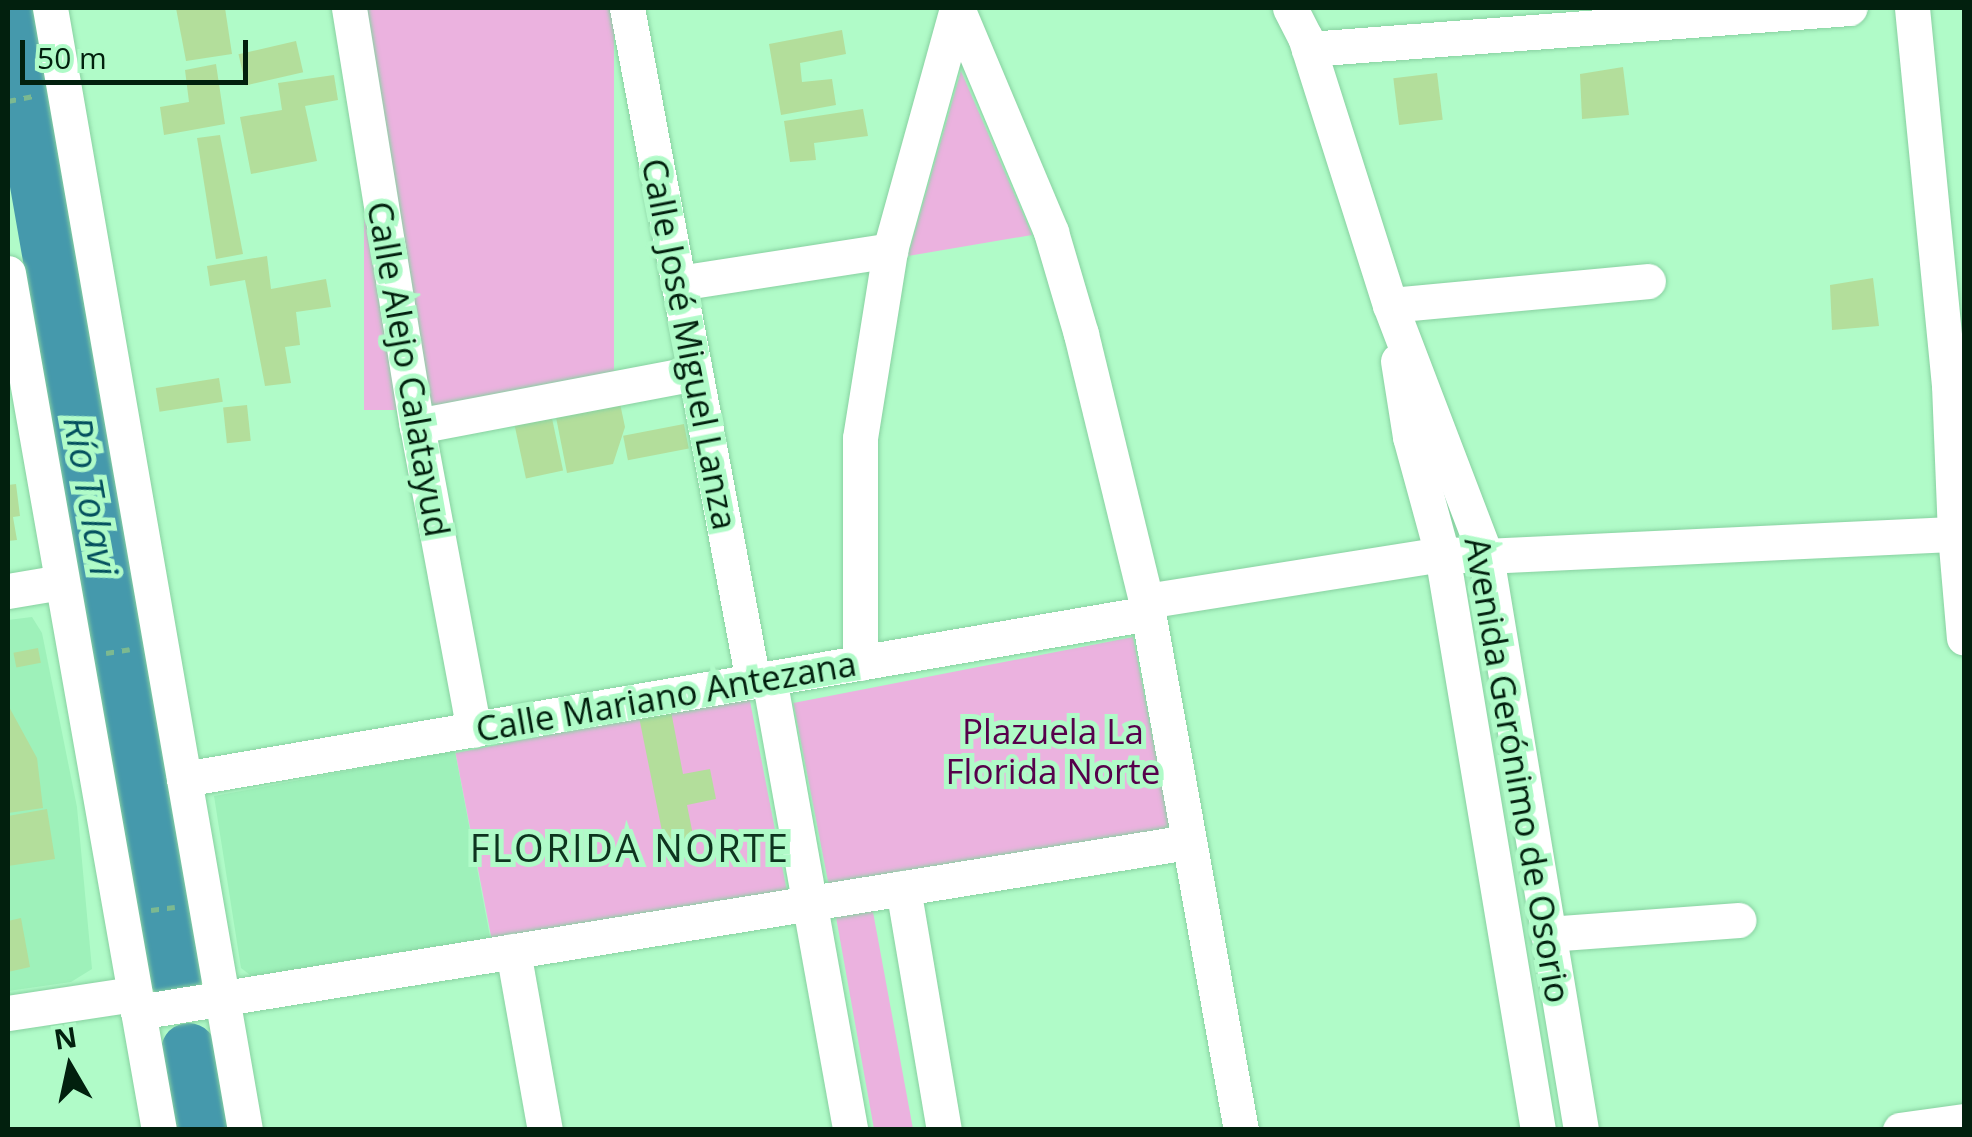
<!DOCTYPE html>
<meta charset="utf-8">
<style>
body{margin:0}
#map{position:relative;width:1972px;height:1137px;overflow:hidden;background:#b0fbc8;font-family:"Open Sans",sans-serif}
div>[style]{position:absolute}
.built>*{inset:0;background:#9ef1ba}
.green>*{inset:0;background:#ebb2df;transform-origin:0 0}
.river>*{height:55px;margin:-27.5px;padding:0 27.5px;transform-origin:27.5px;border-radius:27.5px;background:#4599ac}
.building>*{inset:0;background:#b3de9b;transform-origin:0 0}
.path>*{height:5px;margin-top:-2.5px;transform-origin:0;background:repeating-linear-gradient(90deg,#7cb990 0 8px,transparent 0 16px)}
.roads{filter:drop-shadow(0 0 2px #88d1a1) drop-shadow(0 0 2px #88d1a1)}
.minor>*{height:35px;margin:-17.5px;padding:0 17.5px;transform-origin:17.5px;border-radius:17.5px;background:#fff}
span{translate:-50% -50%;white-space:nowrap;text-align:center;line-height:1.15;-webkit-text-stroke:10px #b0fbc8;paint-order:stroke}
.street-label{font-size:35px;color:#02200e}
.park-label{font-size:35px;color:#56014b}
.water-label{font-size:38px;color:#04505e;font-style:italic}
.neighbourhood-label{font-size:38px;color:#0d341e;letter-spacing:2.5px}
.frame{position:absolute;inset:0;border:10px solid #02200e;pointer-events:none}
.north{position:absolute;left:20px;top:1017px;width:100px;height:100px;-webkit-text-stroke:8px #b0fbc8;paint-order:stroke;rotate:351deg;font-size:28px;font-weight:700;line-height:40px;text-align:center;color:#02200e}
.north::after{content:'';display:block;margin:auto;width:35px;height:45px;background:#02200e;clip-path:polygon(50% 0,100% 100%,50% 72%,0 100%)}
.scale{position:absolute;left:20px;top:40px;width:228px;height:45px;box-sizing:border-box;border:5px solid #02200e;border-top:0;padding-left:12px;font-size:30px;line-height:35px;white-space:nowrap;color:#02200e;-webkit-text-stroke:8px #b0fbc8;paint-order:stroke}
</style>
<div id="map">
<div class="built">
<div style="clip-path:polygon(32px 617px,42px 633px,77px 807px,92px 969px,71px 982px,8px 991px,8px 620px)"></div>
<div style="clip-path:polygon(455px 751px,491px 942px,258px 981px,241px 968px,214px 796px)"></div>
</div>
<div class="green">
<div style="left:364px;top:8px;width:250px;height:402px"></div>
<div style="clip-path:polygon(961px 71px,1032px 235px,908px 256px)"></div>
<div style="left:1133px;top:637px;width:196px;height:346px;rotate:79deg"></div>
<div style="left:749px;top:696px;width:199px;height:299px;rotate:79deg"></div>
<div style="clip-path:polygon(862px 904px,873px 912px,913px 1129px,874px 1129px,836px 917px,844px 907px)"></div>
</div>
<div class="river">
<div style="left:8px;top:18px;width:970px;rotate:80.09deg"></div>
<div style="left:188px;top:1050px;width:81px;rotate:80.1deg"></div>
</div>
<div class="building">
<div style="clip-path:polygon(176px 8px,225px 8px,232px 54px,186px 61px)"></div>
<div style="clip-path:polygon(842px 30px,846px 54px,800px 63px,802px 82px,832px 79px,836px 105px,781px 115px,769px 44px)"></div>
<div style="left:296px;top:41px;width:32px;height:59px;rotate:77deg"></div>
<div style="clip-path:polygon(216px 64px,225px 124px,164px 135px,160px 107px,189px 102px,185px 70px)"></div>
<div style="clip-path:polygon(1623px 67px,1629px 115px,1582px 119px,1580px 74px)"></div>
<div style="left:1437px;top:73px;width:47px;height:44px;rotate:83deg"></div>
<div style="clip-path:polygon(334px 75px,338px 100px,305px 106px,317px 161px,251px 174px,240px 117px,282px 110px,278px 83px)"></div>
<div style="clip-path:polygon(863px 109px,868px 136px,814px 143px,816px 160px,790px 162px,784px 121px)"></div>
<div style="clip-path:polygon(220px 135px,243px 254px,216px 259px,197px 138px)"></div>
<div style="clip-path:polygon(267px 256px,271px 289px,326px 279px,331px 307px,296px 312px,300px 345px,285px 347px,291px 383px,265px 386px,245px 280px,210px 286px,207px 266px)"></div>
<div style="clip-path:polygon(1873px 278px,1879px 326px,1832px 330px,1830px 285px)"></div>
<div style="left:219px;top:378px;width:24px;height:64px;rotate:81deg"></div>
<div style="clip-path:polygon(618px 394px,625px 427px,613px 464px,567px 473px,554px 407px)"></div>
<div style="left:247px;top:405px;width:36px;height:24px;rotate:84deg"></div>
<div style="left:550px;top:409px;width:63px;height:38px;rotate:78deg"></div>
<div style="left:684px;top:424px;width:25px;height:62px;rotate:79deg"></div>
<div style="clip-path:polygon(16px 484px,20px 516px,13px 517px,17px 540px,8px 541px,8px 485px)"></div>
<div style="left:38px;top:648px;width:15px;height:25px;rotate:79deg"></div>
<div style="clip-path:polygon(8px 705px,37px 758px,43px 808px,8px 813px)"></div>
<div style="clip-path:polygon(671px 711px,683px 774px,710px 769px,716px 799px,687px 805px,697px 855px,668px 861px,639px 717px)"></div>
<div style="clip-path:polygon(47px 809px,55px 859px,8px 866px,8px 816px)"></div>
<div style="clip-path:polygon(21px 918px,30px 967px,8px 972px,8px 921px)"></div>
</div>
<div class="path">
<div style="left:8px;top:101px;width:26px;rotate:-11deg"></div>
<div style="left:106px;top:653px;width:24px;rotate:-9deg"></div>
<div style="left:151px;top:910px;width:24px;rotate:-7deg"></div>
</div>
<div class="roads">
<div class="minor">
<div style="left:50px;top:8px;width:1139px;rotate:80.14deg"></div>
<div style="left:349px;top:8px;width:423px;rotate:80.8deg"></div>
<div style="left:417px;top:426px;width:309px;rotate:79.4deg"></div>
<div style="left:627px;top:8px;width:685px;rotate:79.4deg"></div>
<div style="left:957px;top:8px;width:243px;rotate:67.2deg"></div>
<div style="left:1051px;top:232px;width:106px;rotate:73.6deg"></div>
<div style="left:1081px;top:334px;width:275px;rotate:76.3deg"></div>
<div style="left:1146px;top:601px;width:537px;rotate:79.82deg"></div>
<div style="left:1290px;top:8px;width:33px;rotate:63deg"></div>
<div style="left:1305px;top:37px;width:281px;rotate:72.4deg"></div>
<div style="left:1390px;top:305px;width:269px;rotate:69.1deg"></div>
<div style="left:1486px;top:556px;width:582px;rotate:80.6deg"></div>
<div style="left:1912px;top:8px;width:379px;rotate:84.4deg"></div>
<div style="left:1949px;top:385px;width:149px;rotate:87.7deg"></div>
<div style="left:1955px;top:534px;width:104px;rotate:85.1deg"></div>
<div style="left:1309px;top:49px;width:542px;rotate:-4.34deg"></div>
<div style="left:8px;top:273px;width:870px;rotate:80.01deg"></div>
<div style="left:678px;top:283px;width:215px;rotate:-8.8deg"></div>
<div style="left:1390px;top:305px;width:259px;rotate:-5.3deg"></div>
<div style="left:1398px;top:361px;width:77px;rotate:81deg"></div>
<div style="left:1410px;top:437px;width:121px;rotate:74.7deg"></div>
<div style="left:1442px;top:554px;width:584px;rotate:80.54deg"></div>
<div style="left:417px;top:426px;width:283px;rotate:-10.8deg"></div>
<div style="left:8px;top:591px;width:54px;rotate:-9.6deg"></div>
<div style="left:1146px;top:601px;width:300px;rotate:-9deg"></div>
<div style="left:1442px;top:554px;width:44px;rotate:2.6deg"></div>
<div style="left:1486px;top:556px;width:470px;rotate:-2.7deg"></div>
<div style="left:860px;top:663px;width:225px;rotate:-90deg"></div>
<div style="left:860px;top:438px;width:190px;rotate:-80.9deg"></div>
<div style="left:890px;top:250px;width:251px;rotate:-74.5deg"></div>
<div style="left:769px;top:678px;width:459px;rotate:79.8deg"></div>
<div style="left:184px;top:779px;width:979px;rotate:-9.76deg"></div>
<div style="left:903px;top:888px;width:245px;rotate:80.4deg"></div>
<div style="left:1548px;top:934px;width:191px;rotate:-4.2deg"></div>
<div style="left:513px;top:951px;width:182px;rotate:79.9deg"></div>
<div style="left:138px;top:1012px;width:1064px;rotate:-9.2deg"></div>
<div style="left:8px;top:1013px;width:127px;rotate:-8.6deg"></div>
<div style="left:1900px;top:1130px;width:65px;rotate:-8deg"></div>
</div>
</div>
<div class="street-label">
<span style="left:690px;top:344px;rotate:79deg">Calle José Miguel Lanza</span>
<span style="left:409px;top:369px;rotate:80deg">Calle Alejo Calatayud</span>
<span style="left:666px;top:696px;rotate:-10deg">Calle Mariano Antezana</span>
<span style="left:1518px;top:770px;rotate:80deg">Avenida Gerónimo de Osorio</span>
</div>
<div class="park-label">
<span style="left:1053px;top:751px">Plazuela La<br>Florida Norte</span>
</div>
<div class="water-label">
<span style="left:91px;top:496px;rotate:80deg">Río Tolavi</span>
</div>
<div class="neighbourhood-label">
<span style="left:630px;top:848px">FLORIDA NORTE</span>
</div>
<div class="frame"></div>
<div class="north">N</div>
<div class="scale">50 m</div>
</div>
